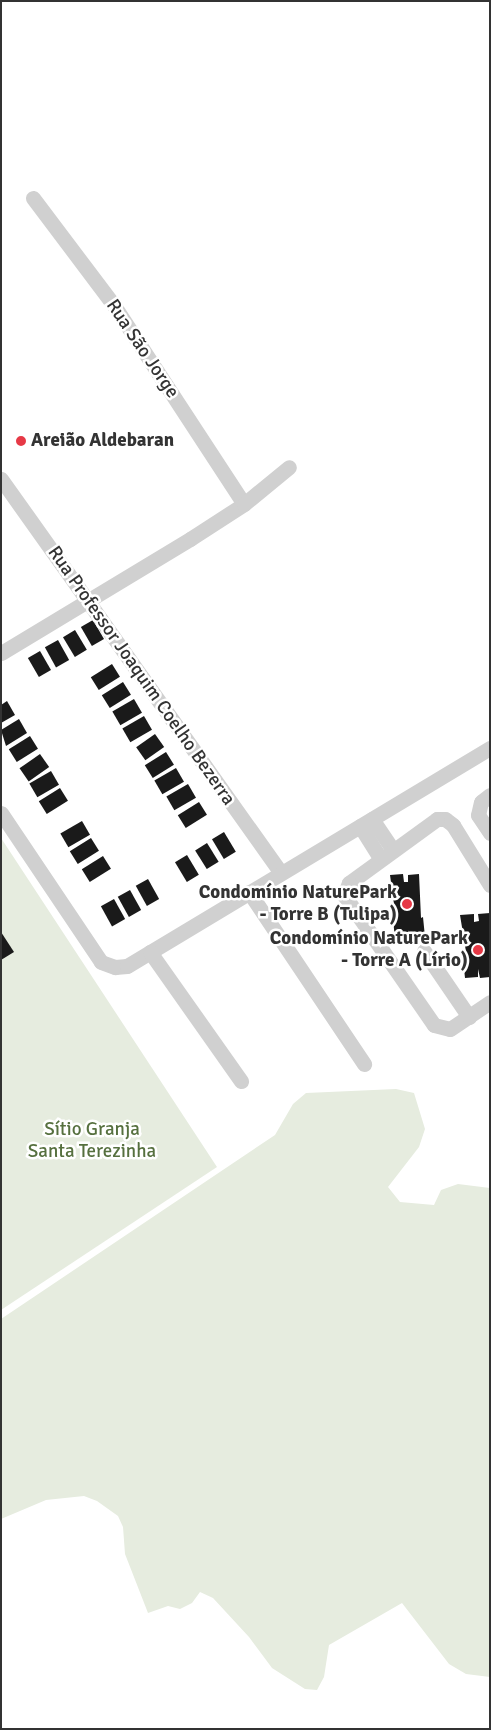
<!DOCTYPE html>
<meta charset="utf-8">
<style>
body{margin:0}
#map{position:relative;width:491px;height:1730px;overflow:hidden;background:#fff;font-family:Signika,sans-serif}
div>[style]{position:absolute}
.green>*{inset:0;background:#e6ecdf}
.building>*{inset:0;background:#1a1a1a;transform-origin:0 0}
.minor>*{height:15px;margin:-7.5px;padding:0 7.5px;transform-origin:7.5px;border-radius:7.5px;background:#d0d0d0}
.dots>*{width:14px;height:14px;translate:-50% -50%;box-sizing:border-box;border:2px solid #fff;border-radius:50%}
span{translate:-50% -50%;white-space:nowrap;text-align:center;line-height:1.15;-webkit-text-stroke:5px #fff;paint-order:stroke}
.street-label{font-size:19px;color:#333}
.poi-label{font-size:19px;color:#333;font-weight:700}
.left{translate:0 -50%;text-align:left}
.right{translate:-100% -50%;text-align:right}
.park-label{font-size:19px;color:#56703f}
.frame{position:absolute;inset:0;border:2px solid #333;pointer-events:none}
</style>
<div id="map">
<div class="green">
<div style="clip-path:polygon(1px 838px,217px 1167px,1px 1310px)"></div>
<div style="clip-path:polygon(396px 1089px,414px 1093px,425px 1129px,419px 1147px,388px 1187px,400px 1202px,434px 1205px,441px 1190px,458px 1184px,490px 1188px,490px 1677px,466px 1674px,449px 1664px,402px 1603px,329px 1645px,324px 1677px,317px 1690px,305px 1689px,272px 1668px,249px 1637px,213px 1598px,200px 1592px,192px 1603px,180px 1609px,168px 1606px,148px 1613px,125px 1554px,123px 1527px,118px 1516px,97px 1501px,84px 1496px,46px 1500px,1px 1519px,1px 1319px,275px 1135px,293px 1104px,306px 1093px)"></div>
</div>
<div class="building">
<div style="left:93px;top:620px;width:22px;height:14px;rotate:60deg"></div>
<div style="left:75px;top:630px;width:23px;height:14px;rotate:59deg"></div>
<div style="left:58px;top:640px;width:23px;height:15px;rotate:61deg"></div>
<div style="left:40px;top:651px;width:22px;height:14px;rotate:60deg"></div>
<div style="left:112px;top:664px;width:15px;height:25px;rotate:58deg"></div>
<div style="left:123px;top:682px;width:15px;height:25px;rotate:58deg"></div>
<div style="left:134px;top:699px;width:16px;height:25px;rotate:60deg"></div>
<div style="clip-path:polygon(7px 701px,15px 715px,1px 723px,1px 705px)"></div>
<div style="left:144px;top:716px;width:16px;height:25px;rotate:60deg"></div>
<div style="clip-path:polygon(19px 719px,27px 733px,6px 746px,1px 730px)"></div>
<div style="left:155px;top:734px;width:16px;height:23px;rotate:55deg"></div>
<div style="left:30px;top:736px;width:15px;height:25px;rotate:58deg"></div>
<div style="left:166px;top:752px;width:15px;height:25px;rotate:58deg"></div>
<div style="left:40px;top:754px;width:16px;height:25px;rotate:55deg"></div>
<div style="left:176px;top:768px;width:16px;height:25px;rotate:60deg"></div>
<div style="left:51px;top:771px;width:16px;height:25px;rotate:60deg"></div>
<div style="left:188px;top:784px;width:16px;height:25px;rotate:60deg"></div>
<div style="left:60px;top:788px;width:15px;height:25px;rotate:58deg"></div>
<div style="left:199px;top:802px;width:15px;height:25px;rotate:58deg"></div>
<div style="left:82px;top:821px;width:16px;height:25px;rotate:60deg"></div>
<div style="left:224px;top:832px;width:23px;height:14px;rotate:59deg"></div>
<div style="left:91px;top:838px;width:15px;height:25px;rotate:58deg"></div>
<div style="left:207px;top:843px;width:22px;height:14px;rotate:58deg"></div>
<div style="left:187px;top:855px;width:23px;height:14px;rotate:59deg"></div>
<div style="left:103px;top:856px;width:15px;height:25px;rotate:58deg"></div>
<div style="clip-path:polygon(403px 874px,404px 882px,408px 882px,408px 875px,419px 874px,421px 918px,423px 917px,425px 937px,409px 938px,409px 930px,408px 938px,395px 939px,393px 919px,396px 919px,390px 875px)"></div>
<div style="left:148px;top:879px;width:23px;height:14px;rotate:61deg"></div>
<div style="left:130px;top:890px;width:23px;height:14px;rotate:61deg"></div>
<div style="left:114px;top:899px;width:23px;height:15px;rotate:61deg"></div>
<div style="clip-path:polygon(490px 913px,490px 977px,480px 978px,478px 969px,478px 977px,465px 978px,463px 959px,467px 958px,460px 915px,474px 914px,474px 922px,479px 921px,478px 914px)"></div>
<div style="clip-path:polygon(1px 932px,14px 952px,1px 960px)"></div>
</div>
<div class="minor">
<div style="left:33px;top:198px;width:136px;rotate:53deg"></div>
<div style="left:115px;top:307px;width:235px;rotate:56.8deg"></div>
<div style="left:1px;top:479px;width:483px;rotate:54.6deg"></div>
<div style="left:1px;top:653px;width:221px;rotate:-31.1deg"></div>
<div style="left:190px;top:539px;width:64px;rotate:-32.9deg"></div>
<div style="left:244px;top:504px;width:58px;rotate:-39.4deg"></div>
<div style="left:490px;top:795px;width:11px;rotate:142deg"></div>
<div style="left:481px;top:802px;width:13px;rotate:103deg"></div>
<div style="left:478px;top:815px;width:22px;rotate:56deg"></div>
<div style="left:1px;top:813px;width:179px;rotate:56.1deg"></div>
<div style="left:101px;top:962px;width:15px;rotate:20deg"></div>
<div style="left:115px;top:967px;width:12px;rotate:-5deg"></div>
<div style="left:127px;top:966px;width:423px;rotate:-31deg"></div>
<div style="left:372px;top:819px;width:37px;rotate:56deg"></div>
<div style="left:360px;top:826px;width:39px;rotate:58deg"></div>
<div style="left:490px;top:885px;width:70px;rotate:-121.7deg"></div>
<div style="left:453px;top:825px;width:10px;rotate:-143deg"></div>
<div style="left:445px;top:819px;width:8px;rotate:180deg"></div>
<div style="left:437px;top:819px;width:109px;rotate:144deg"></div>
<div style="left:349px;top:883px;width:13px;rotate:113deg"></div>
<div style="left:344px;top:895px;width:158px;rotate:55.3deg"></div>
<div style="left:434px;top:1025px;width:16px;rotate:14deg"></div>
<div style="left:450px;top:1029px;width:48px;rotate:-34deg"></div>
<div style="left:249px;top:892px;width:207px;rotate:56.2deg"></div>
<div style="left:424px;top:951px;width:80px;rotate:55.7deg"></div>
<div style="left:150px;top:952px;width:158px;rotate:54.8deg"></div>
</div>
<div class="dots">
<div style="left:21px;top:441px;background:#e63946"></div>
<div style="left:407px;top:904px;background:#e63946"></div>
<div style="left:478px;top:950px;background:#e63946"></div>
</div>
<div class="street-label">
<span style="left:142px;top:349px;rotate:56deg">Rua São Jorge</span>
<span style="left:141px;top:676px;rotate:55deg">Rua Professor Joaquim Coelho Bezerra</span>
</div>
<div class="poi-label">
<span class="left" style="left:31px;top:441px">Areião Aldebaran</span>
<span class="right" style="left:397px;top:904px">Condomínio NaturePark<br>- Torre B (Tulipa)</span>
<span class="right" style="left:468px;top:950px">Condomínio NaturePark<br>- Torre A (Lírio)</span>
</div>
<div class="park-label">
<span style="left:92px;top:1141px">Sítio Granja<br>Santa Terezinha</span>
</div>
<div class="frame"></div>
</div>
